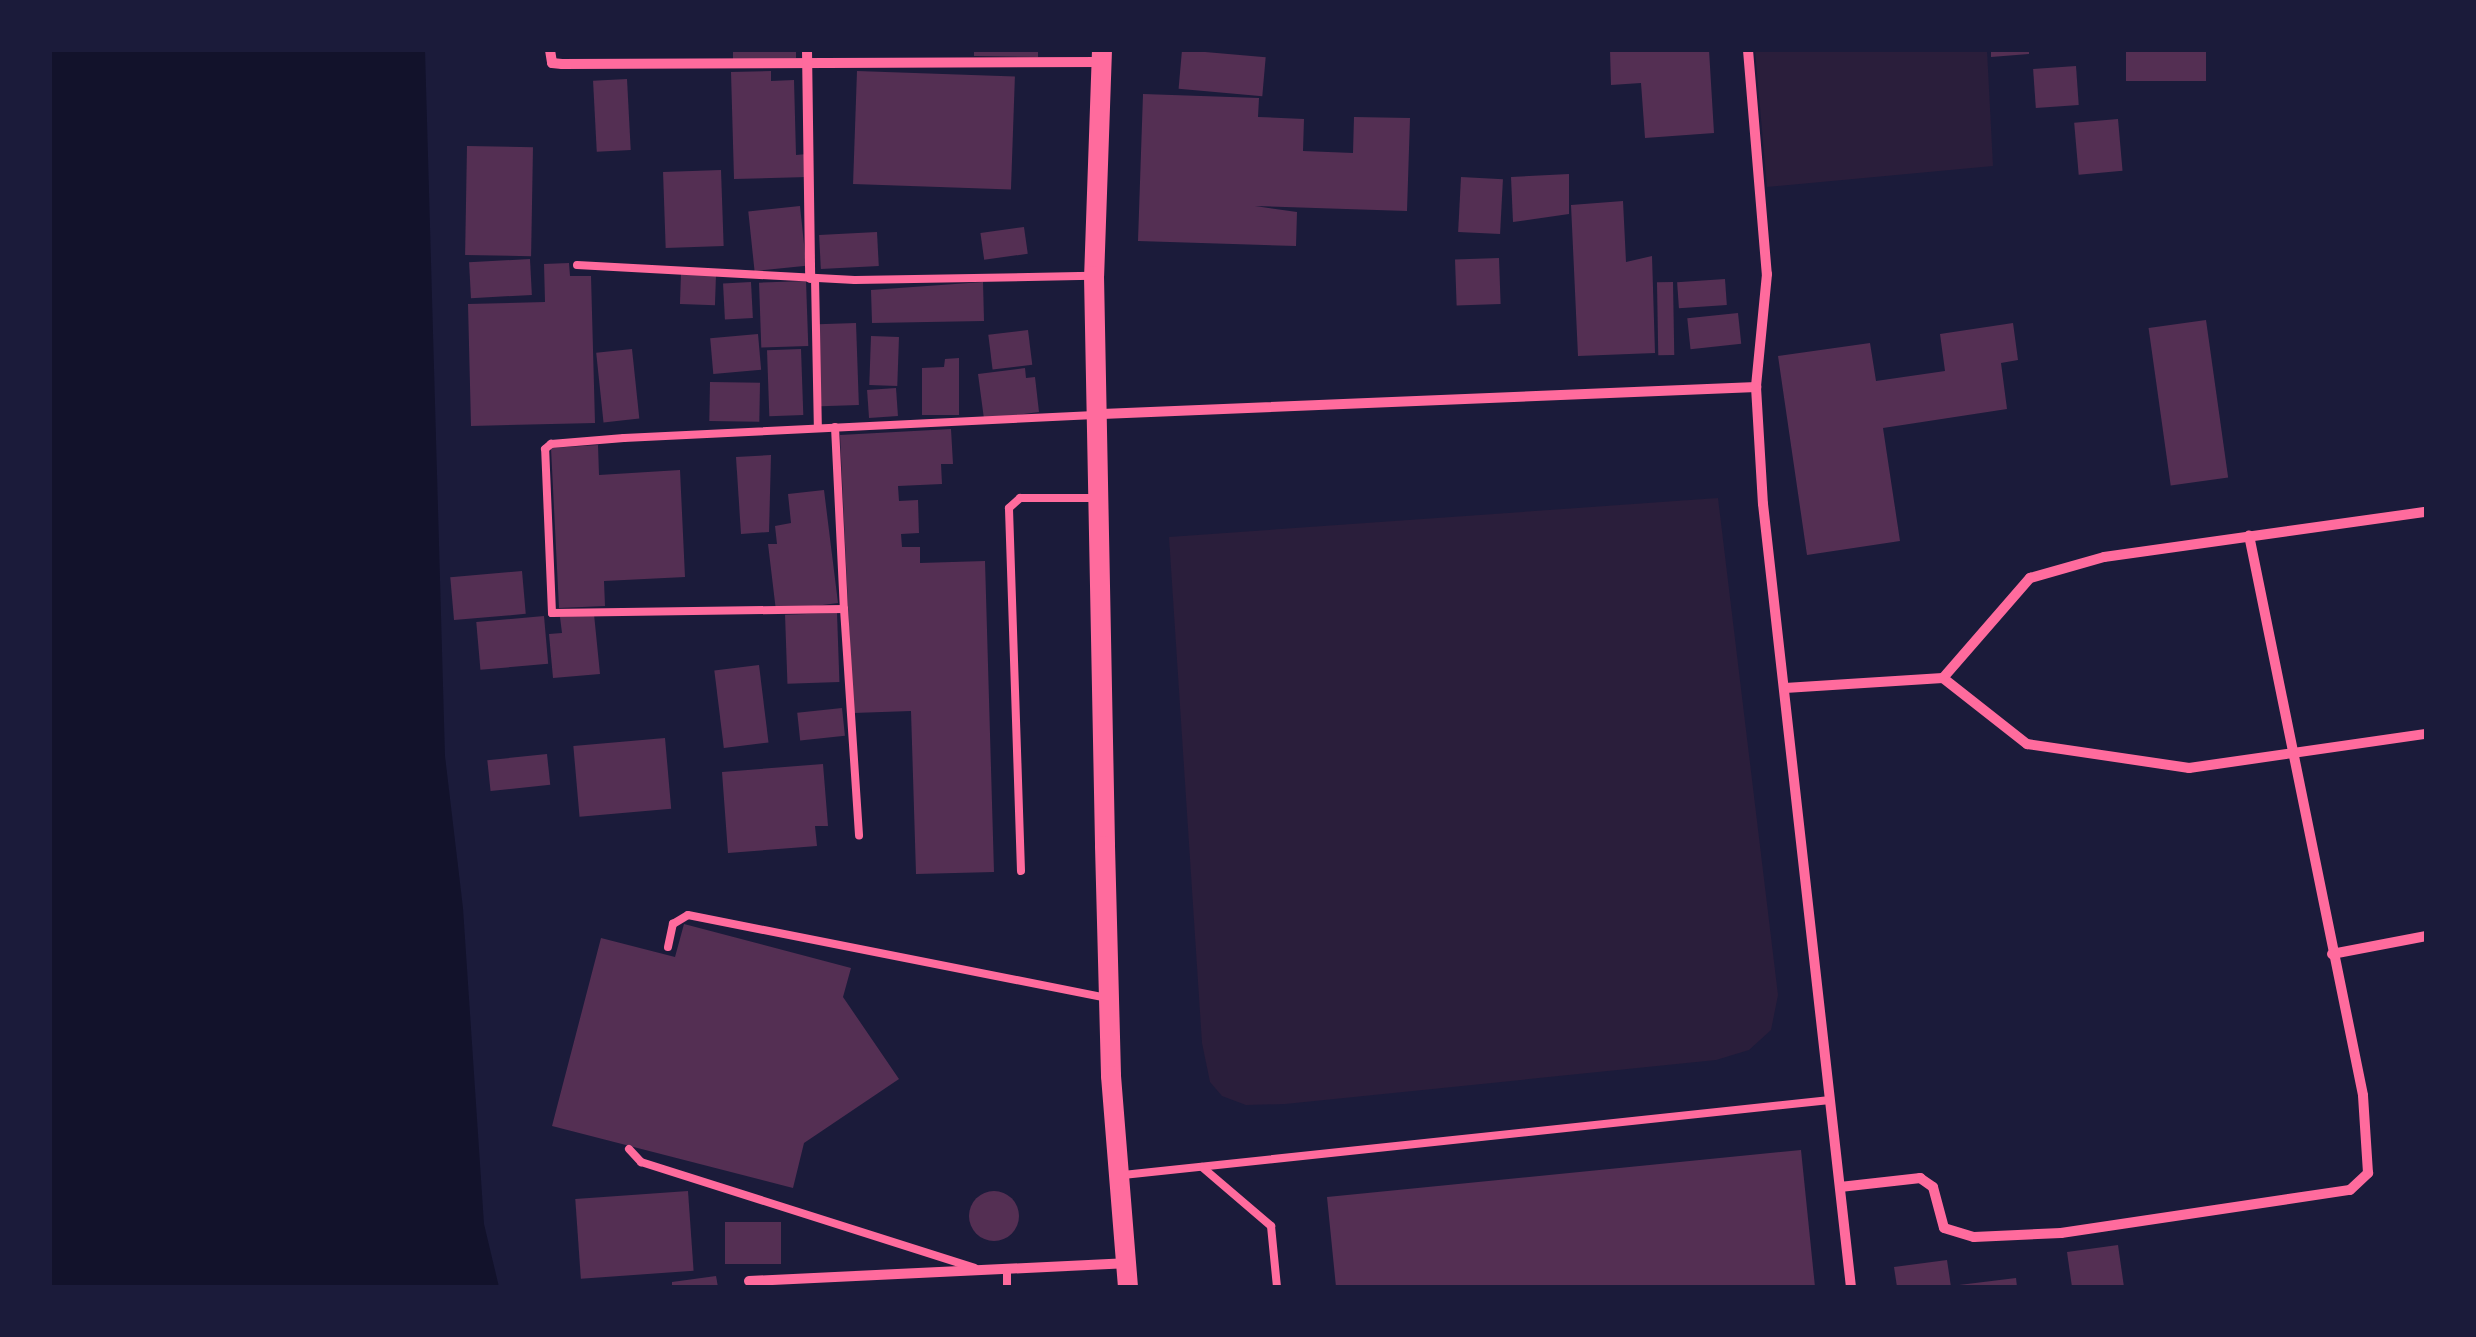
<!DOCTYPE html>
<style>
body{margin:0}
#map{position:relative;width:2476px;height:1337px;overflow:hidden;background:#1b1b3a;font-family:"Public Sans",sans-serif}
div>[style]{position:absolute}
.green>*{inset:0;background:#2a1e3b}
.water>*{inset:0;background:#12122b}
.building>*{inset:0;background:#542f53;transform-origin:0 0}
.round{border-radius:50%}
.service>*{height:8px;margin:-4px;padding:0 4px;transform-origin:4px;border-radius:4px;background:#ff6b9d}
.minor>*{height:10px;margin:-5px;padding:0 5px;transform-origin:5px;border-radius:5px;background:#ff6b9d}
.secondary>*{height:20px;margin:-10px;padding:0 10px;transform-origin:10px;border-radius:10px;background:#ff6b9d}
span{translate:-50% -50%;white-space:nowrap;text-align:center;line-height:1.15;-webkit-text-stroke:10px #1b1b3a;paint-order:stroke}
.frame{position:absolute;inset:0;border:52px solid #1b1b3a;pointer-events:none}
</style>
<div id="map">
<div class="green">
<div style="clip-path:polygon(1755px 50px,1987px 50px,1993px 166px,1767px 187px)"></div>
<div style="clip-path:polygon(1718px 498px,1778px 995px,1771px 1030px,1749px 1050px,1716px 1060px,1285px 1104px,1246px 1105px,1222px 1096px,1210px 1082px,1202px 1043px,1169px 537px)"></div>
</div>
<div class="water">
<div style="clip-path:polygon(50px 50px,425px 50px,445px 756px,463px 908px,484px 1224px,499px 1287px,50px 1287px)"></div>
</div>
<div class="building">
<div style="clip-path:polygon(733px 50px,796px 50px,796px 58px,733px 60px)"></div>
<div style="clip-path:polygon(974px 50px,1038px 50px,1038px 57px,974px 56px)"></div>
<div style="left:1182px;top:50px;width:84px;height:39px;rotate:5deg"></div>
<div style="clip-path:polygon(1610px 50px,1709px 50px,1714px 133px,1645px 138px,1641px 83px,1611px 85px)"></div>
<div style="clip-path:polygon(1991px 50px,2029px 50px,2029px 54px,1991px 57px)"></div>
<div style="left:2126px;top:50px;width:80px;height:31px"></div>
<div style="left:2076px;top:66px;width:39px;height:43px;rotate:86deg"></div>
<div style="clip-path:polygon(771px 71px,771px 81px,794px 80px,796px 155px,807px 154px,808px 177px,734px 179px,731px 72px)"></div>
<div style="left:857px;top:71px;width:158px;height:113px;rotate:2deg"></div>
<div style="left:627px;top:79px;width:71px;height:34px;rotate:87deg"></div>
<div style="clip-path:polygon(1143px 94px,1259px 98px,1258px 117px,1304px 119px,1303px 151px,1353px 153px,1354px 117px,1410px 118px,1407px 211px,1255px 206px,1297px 212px,1296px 246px,1138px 241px)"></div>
<div style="left:2118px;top:119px;width:52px;height:44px;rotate:85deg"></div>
<div style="left:467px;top:146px;width:66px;height:109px;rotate:1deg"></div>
<div style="left:721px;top:170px;width:76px;height:58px;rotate:88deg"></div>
<div style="clip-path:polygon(1569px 174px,1569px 214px,1513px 222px,1511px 177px)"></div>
<div style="left:1461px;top:177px;width:42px;height:55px;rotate:3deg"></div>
<div style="clip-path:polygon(1623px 201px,1626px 262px,1652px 256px,1655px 353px,1578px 356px,1571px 205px)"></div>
<div style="left:800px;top:206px;width:60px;height:52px;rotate:84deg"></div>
<div style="left:1024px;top:227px;width:27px;height:44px;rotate:82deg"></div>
<div style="left:877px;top:232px;width:34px;height:58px;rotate:87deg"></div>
<div style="left:1499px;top:258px;width:46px;height:44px;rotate:88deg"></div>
<div style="left:530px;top:259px;width:36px;height:61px;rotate:87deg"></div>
<div style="clip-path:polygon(569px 263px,570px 276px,591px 276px,595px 423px,471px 426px,468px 304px,545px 302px,544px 264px)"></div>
<div style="left:681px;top:274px;width:35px;height:30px;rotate:2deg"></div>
<div style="left:1725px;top:279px;width:26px;height:48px;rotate:86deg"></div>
<div style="left:806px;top:281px;width:65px;height:47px;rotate:88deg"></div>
<div style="left:751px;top:282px;width:36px;height:28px;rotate:87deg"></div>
<div style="clip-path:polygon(983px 282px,984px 321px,872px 323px,871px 290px)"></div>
<div style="left:1673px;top:282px;width:73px;height:16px;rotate:89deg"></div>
<div style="left:1738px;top:313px;width:31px;height:51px;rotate:84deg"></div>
<div style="left:2206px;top:320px;width:159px;height:58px;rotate:82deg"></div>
<div style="left:856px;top:323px;width:82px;height:38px;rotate:88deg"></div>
<div style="clip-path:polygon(2013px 323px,2018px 360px,2001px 363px,2007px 409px,1883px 428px,1900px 541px,1807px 555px,1778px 356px,1870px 343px,1876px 381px,1945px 371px,1940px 334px)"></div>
<div style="left:1028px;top:330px;width:35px;height:40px;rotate:83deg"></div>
<div style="left:758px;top:334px;width:36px;height:48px;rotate:85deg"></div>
<div style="left:871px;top:336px;width:28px;height:49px;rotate:2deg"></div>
<div style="left:632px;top:349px;width:70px;height:36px;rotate:84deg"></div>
<div style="left:801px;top:349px;width:66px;height:34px;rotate:88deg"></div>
<div style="clip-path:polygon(959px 358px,959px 415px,922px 415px,922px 368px,944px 367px,945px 359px)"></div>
<div style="clip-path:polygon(1025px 368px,1026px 378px,1035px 377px,1039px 412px,984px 419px,978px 374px)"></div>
<div style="left:710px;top:382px;width:50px;height:39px;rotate:1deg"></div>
<div style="left:896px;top:388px;width:28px;height:29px;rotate:86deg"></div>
<div style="clip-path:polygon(951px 429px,953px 464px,941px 464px,942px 484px,898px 486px,899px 501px,918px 500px,919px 533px,901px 534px,902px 547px,920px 547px,920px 563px,985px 561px,994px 872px,916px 874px,911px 711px,853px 713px,840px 435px)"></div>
<div style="clip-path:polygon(598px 445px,599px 475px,680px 470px,685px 577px,604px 581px,605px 606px,559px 608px,551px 448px)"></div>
<div style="clip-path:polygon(771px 455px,769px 532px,741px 534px,736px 457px)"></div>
<div style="clip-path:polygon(824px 490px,838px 603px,776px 611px,768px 544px,777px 544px,775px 526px,791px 523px,788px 494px)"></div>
<div style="left:522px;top:571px;width:43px;height:72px;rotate:85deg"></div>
<div style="left:837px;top:613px;width:69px;height:52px;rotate:88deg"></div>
<div style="clip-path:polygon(594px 614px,600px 674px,553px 678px,549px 634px,562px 633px,560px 617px)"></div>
<div style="left:544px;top:616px;width:48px;height:68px;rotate:85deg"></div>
<div style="left:759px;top:665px;width:78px;height:45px;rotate:83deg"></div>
<div style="left:842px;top:708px;width:28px;height:45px;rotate:84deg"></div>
<div style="left:665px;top:738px;width:71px;height:92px;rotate:85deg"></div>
<div style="left:547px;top:754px;width:31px;height:60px;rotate:84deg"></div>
<div style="clip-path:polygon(823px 764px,828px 826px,815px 826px,817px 846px,728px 853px,722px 772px)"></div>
<div style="clip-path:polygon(684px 924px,851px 968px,843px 997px,899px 1079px,804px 1143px,793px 1188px,552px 1126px,601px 938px,675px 957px)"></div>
<div style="clip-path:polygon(1801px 1150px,1815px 1287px,1336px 1287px,1327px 1197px)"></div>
<div style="left:688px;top:1191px;width:80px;height:113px;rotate:86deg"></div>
<div class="round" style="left:969px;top:1191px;width:50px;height:50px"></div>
<div style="left:781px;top:1222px;width:42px;height:56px;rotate:90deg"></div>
<div style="clip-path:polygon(2118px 1245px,2124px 1287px,2072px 1287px,2067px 1252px)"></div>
<div style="clip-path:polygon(1947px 1260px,1951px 1287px,1897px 1287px,1894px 1267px)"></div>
<div style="clip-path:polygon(716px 1276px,718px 1287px,672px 1287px,672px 1282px)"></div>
<div style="clip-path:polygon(2016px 1278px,2017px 1287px,1959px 1287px,1959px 1285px)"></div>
</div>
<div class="service">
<div style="left:577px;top:265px;width:278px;rotate:3.1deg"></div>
<div style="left:855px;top:280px;width:237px;rotate:-1deg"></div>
<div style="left:815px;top:278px;width:150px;rotate:88.9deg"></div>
<div style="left:835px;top:427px;width:182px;rotate:87.2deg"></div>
<div style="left:844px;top:609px;width:292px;rotate:179.2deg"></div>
<div style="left:552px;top:613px;width:164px;rotate:-92.4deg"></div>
<div style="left:545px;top:449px;width:8px;rotate:-40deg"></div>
<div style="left:551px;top:444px;width:73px;rotate:-4.7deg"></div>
<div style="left:624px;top:438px;width:471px;rotate:-2.8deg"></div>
<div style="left:844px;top:609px;width:227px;rotate:86.2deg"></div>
<div style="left:1021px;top:871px;width:363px;rotate:-91.9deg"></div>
<div style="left:1009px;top:508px;width:15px;rotate:-42deg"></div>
<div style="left:1020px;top:498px;width:79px"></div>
<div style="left:668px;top:947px;width:24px;rotate:-78deg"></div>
<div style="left:673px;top:924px;width:17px;rotate:-31deg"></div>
<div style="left:688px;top:915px;width:428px;rotate:11.2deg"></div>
<div style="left:629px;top:1149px;width:18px;rotate:47deg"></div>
<div style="left:641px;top:1162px;width:350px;rotate:17.6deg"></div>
<div style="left:1202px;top:1167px;width:91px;rotate:40.5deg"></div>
<div style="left:1271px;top:1226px;width:61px;rotate:84.4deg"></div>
<div style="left:1123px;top:1175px;width:711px;rotate:-6.06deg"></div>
<div style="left:1007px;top:1269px;width:18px;rotate:90deg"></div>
</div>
<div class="minor">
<div style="left:550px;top:50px;width:13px;rotate:81deg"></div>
<div style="left:552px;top:63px;width:10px;rotate:6deg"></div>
<div style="left:562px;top:64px;width:538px;rotate:-0.21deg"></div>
<div style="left:807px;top:50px;width:228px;rotate:89.2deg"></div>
<div style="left:1748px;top:50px;width:225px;rotate:85.2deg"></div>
<div style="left:1767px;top:274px;width:114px;rotate:95.6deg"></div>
<div style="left:1756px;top:387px;width:117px;rotate:86.6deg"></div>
<div style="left:1763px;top:504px;width:788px;rotate:83.59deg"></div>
<div style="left:1102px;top:414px;width:655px;rotate:-2.36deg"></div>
<div style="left:1943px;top:678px;width:107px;rotate:38.2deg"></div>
<div style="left:2027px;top:744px;width:164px;rotate:8.4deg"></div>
<div style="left:2189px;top:768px;width:239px;rotate:-8.2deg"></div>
<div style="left:1785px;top:688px;width:158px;rotate:-3.6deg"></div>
<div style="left:1943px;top:678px;width:133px;rotate:-49deg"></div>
<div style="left:2030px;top:578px;width:77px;rotate:-15.8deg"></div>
<div style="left:2104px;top:557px;width:325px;rotate:-8deg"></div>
<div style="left:2332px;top:954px;width:96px;rotate:-10.8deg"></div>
<div style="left:1840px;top:1187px;width:81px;rotate:-6.4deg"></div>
<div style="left:1920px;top:1178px;width:16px;rotate:35deg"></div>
<div style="left:1933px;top:1187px;width:42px;rotate:75deg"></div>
<div style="left:1944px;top:1228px;width:31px;rotate:17deg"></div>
<div style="left:1974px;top:1237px;width:87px;rotate:-2.6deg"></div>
<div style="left:2061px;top:1233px;width:292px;rotate:-8.5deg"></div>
<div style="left:2350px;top:1190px;width:25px;rotate:-43deg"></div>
<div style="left:2368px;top:1173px;width:78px;rotate:-93.7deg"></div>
<div style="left:2363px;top:1095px;width:571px;rotate:-101.51deg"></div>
<div style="left:749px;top:1281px;width:376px;rotate:-2.7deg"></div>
</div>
<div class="secondary">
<div style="left:1102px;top:50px;width:226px;rotate:92deg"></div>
<div style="left:1094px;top:276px;width:570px;rotate:88.89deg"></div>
<div style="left:1105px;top:846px;width:230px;rotate:88.5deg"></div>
<div style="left:1111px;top:1076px;width:212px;rotate:85.4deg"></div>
</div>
<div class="frame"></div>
</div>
